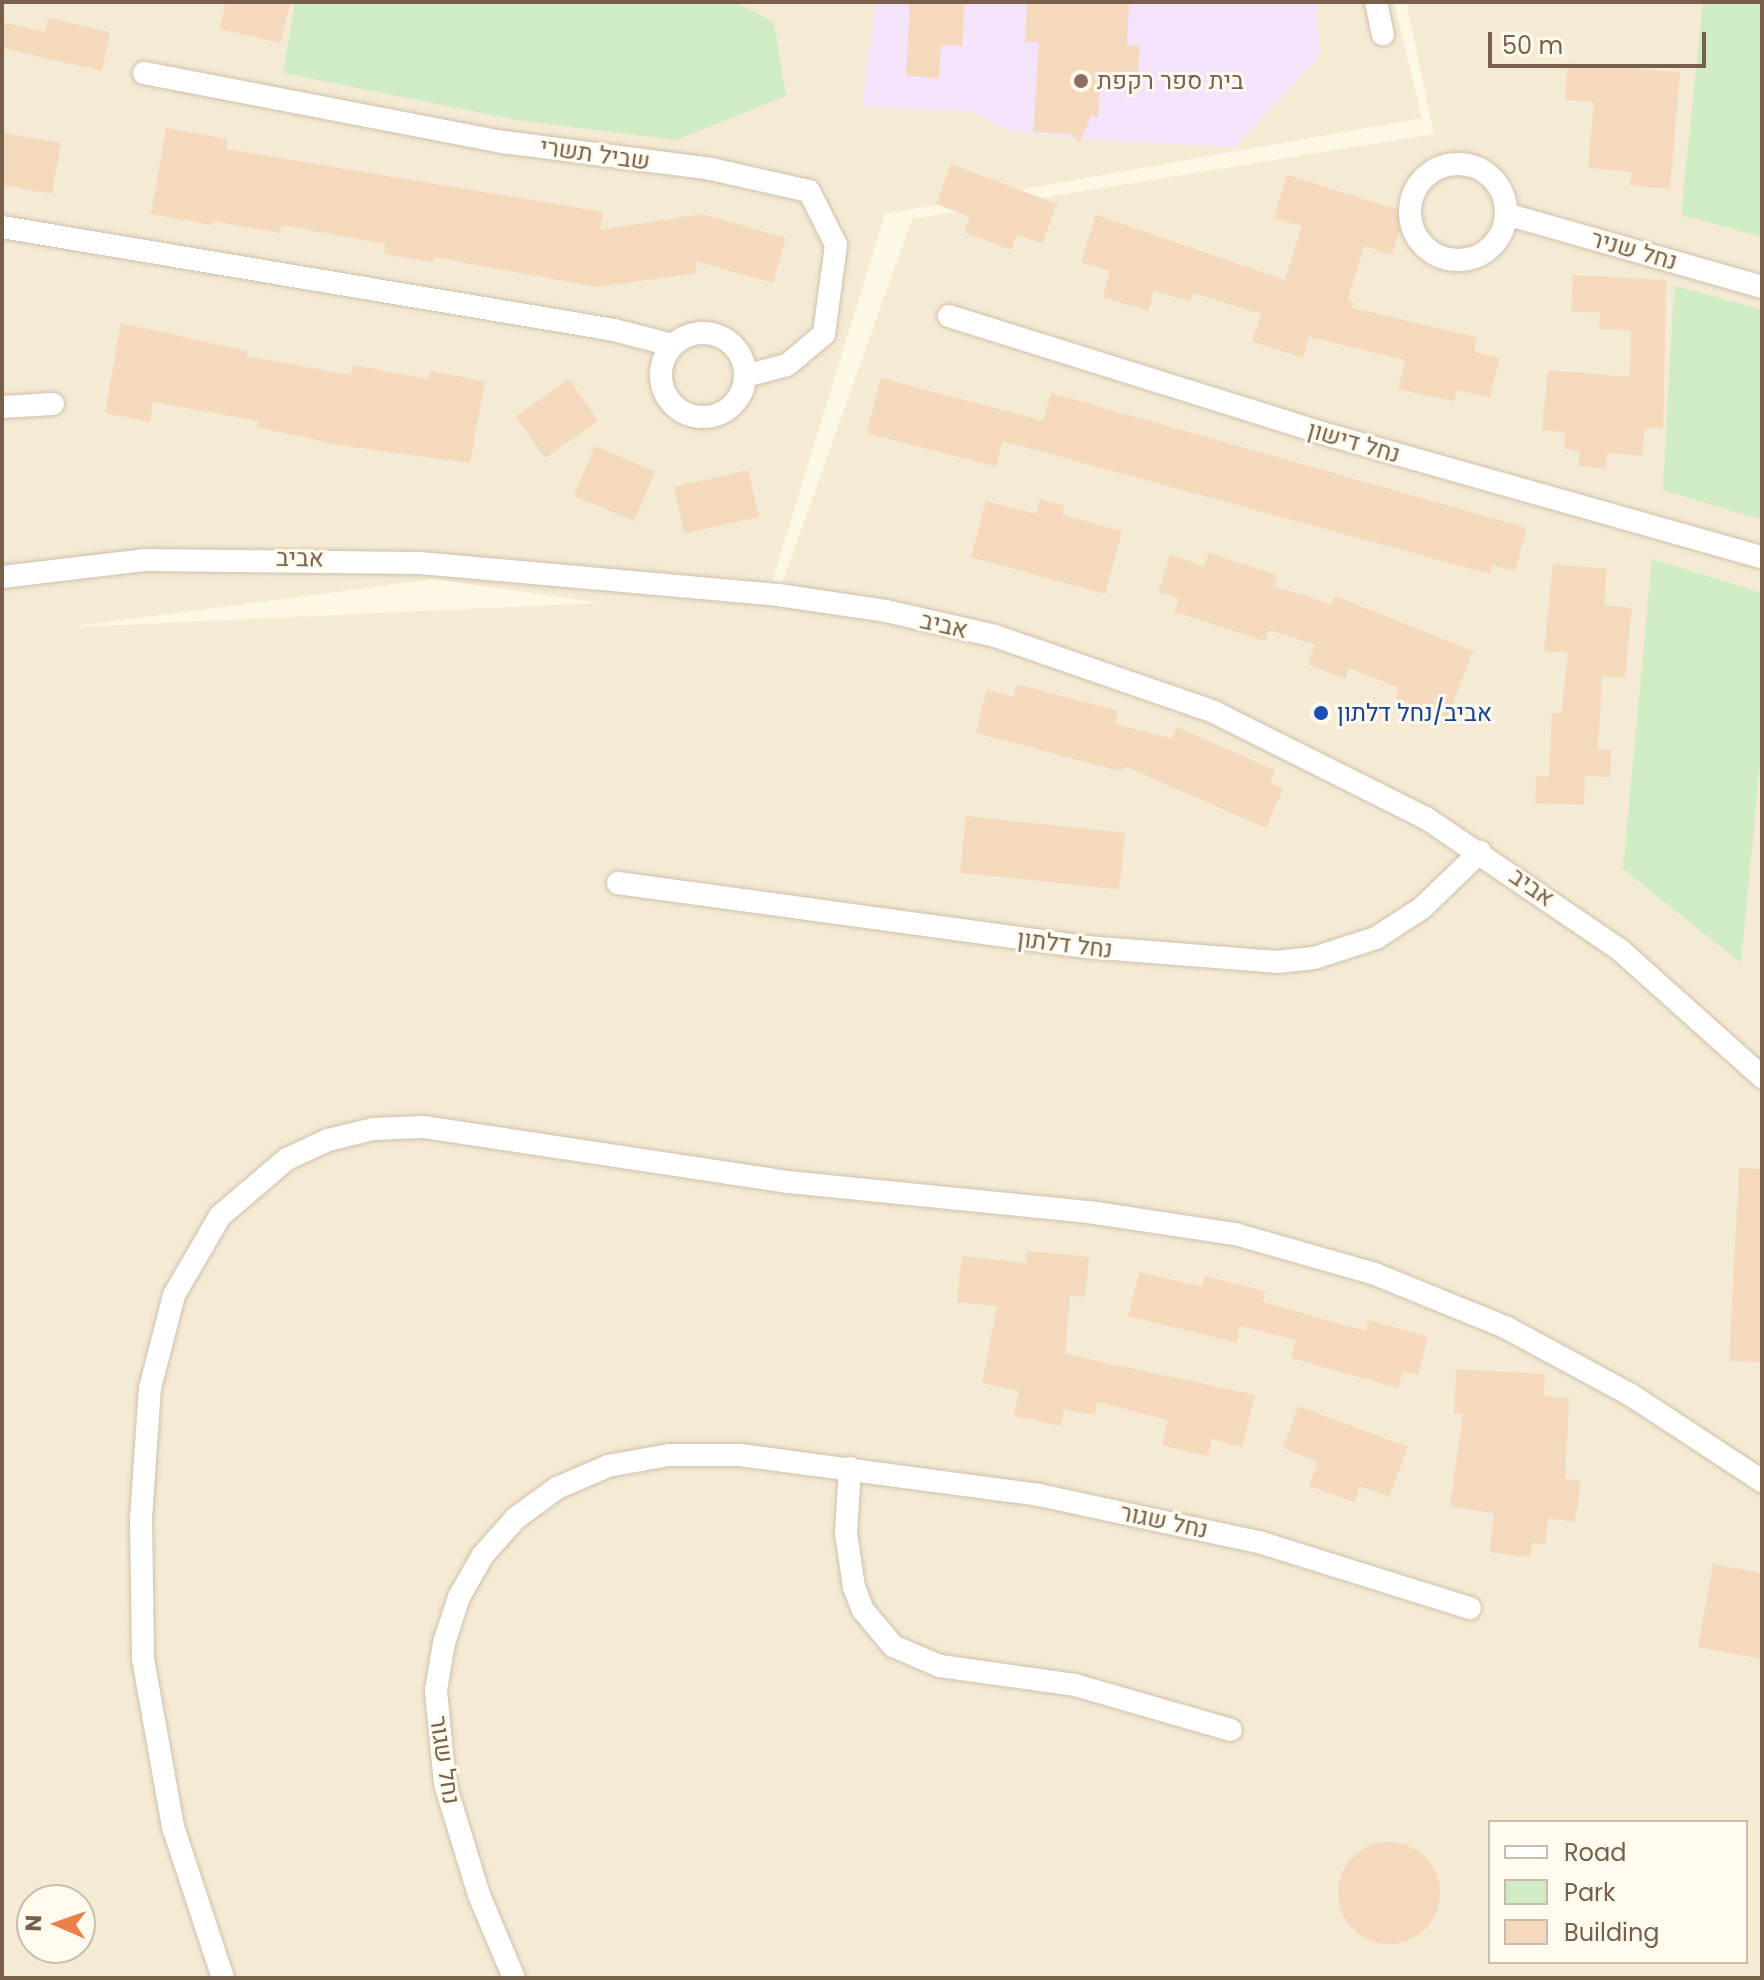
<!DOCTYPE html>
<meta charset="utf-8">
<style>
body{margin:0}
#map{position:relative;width:1764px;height:1980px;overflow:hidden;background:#fdf7e6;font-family:Poppins,Heebo,sans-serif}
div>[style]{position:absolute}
.residential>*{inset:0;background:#f5ead4}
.education>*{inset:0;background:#f4e3fa}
.green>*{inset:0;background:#cfecc4}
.building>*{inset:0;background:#f4d9bd;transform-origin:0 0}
.round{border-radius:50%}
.roads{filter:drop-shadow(0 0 2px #d0c0ab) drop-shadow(0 0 2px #d0c0ab)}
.street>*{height:22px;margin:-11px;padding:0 11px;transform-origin:11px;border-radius:11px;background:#fff}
.street>.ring{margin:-11px;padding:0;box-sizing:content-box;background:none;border:22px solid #fff;border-radius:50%}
.dots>*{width:22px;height:22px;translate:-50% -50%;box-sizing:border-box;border:4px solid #fffaee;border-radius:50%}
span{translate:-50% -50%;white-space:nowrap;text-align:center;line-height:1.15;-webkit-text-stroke:6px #fffaee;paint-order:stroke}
.education-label{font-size:24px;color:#785e54}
.left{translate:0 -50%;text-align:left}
.street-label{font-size:24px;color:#785f49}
.transit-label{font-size:24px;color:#164399}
.frame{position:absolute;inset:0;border:4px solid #785f49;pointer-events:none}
.legend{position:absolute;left:1488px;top:1820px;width:260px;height:144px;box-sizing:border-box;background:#fffaee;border:2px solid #c9bcac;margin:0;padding:10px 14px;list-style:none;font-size:24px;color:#785f49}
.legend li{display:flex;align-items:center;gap:16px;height:40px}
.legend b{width:40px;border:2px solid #c9bcac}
.north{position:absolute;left:16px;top:1884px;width:80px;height:80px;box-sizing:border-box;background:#fffaee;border:2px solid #c9bcac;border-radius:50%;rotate:272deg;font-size:22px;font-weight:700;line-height:32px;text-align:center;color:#785f49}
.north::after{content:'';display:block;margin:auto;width:28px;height:36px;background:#ec7e47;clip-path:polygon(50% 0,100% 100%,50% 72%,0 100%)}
.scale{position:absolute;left:1488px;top:32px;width:218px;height:36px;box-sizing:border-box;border:4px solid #785f49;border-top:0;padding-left:10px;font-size:24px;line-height:28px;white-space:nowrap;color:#785f49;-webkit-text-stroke:6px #fffaee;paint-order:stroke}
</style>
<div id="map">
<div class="residential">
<div style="clip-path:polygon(evenodd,2px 2px,1394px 2px,1422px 118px,885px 214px,768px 595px,778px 595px,912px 219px,1434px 134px,1406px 2px,1762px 2px,1762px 1978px,2px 1978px,2px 2px,435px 579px,600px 603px,76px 627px,76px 626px,435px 579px,2px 2px,1490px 1822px,1746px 1822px,1746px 1962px,1490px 1962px,1490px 1822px,2px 2px,32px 1900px,80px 1900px,80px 1948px,32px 1948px,32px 1900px)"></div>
</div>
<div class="education">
<div style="clip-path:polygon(875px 2px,1316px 2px,1320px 56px,1235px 147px,1076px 139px,1005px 130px,973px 111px,862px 107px)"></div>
</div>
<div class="green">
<div style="clip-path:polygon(295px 2px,735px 2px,774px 23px,786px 96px,676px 140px,516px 120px,283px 73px)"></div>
<div style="clip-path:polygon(1703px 2px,1762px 2px,1762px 237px,1681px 215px)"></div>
<div style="clip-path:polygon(1674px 286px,1762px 309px,1762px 520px,1663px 490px)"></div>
<div style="clip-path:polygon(1652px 559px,1762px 593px,1762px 742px,1741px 963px,1623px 869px)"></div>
</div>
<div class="building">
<div style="clip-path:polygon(226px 2px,290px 2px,280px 43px,220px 29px)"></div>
<div style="clip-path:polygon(910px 2px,965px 2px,962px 46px,941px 45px,939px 78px,906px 76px)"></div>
<div style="clip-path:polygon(1027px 2px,1129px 2px,1127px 45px,1140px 46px,1137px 88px,1100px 86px,1098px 118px,1091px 115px,1080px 143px,1071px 134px,1033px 132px,1039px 42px,1025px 42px)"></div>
<div style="clip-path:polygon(48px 18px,110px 32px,102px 71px,2px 48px,2px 22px,45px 32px)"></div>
<div style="clip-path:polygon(1568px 63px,1680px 72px,1670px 189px,1630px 185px,1632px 172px,1588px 168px,1594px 102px,1565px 100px)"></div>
<div style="clip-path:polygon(166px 128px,227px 139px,226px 149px,603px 212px,600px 230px,702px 214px,786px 238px,773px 283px,695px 261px,697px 273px,596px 287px,433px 257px,433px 262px,384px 254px,386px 244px,281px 225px,280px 233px,213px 221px,212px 225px,151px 214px)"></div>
<div style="clip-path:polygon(2px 133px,61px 143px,52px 194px,2px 185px)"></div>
<div style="clip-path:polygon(951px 164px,1057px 204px,1042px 244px,1017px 234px,1011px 250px,964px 232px,970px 217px,936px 204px)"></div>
<div style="clip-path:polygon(1287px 175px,1405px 212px,1392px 255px,1364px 246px,1348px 300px,1354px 303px,1352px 308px,1477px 337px,1474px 352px,1499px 358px,1490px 398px,1457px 390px,1454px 401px,1398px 389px,1405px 360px,1309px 337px,1303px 358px,1252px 341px,1261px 314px,1193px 293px,1190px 302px,1154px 291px,1148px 311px,1103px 297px,1110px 271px,1081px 262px,1096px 215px,1285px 280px,1302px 226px,1274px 218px)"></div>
<div style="clip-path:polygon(1573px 275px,1666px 280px,1663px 429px,1645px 428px,1642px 456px,1607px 453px,1606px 469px,1578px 466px,1580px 451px,1564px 449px,1565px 432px,1542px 430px,1548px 370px,1630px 377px,1631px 330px,1599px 329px,1600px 313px,1571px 311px)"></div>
<div style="clip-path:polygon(121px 323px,247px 351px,246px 356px,351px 375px,353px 365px,428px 379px,430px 371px,485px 381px,470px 463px,339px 445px,257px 427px,259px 421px,153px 402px,150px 422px,105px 413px)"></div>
<div style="clip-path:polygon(881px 378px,1043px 421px,1051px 393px,1527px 528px,1515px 571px,1492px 565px,1490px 574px,1002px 441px,996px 467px,867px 433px)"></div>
<div style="left:569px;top:379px;width:51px;height:65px;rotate:55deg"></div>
<div style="left:595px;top:446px;width:65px;height:54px;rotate:23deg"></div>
<div style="left:748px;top:470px;width:48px;height:76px;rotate:77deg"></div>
<div style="clip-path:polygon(1040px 499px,1064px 506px,1062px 515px,1122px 531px,1105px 594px,971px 557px,986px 501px,1036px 514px)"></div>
<div style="clip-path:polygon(1209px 553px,1277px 575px,1274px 586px,1331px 604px,1335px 596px,1473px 651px,1447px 718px,1395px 698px,1399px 688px,1349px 668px,1345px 679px,1308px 664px,1315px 645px,1269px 630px,1265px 641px,1175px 612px,1179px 599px,1158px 592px,1170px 555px,1204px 566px)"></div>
<div style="clip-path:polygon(1553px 564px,1607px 569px,1604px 605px,1632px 608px,1625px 678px,1602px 676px,1598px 749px,1611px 750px,1610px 777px,1585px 776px,1584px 805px,1535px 803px,1536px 776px,1549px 777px,1552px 713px,1561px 713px,1568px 653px,1544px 651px)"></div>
<div style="clip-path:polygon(1017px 684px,1118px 711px,1115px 724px,1172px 739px,1177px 727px,1275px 770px,1270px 783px,1283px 789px,1266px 828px,1124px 766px,1123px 772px,976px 733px,987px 689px,1013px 697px)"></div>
<div style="left:966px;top:816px;width:160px;height:57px;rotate:6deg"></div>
<div style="clip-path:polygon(1739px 1168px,1762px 1169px,1762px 1362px,1729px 1361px)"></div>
<div style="clip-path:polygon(1027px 1251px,1089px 1257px,1085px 1297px,1070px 1296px,1065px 1354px,1255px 1395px,1242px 1447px,1212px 1439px,1208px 1456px,1162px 1445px,1168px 1420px,1097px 1402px,1095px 1415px,1064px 1409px,1061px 1426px,1014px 1416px,1019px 1391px,982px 1383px,997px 1306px,957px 1302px,962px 1256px,1026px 1263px)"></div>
<div style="clip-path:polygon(1140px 1272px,1202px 1287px,1205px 1276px,1265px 1291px,1263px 1302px,1365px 1331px,1369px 1320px,1428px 1337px,1418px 1375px,1403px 1371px,1398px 1388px,1291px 1358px,1296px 1340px,1240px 1326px,1237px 1343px,1128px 1316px)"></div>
<div style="clip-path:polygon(1456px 1369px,1545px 1374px,1544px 1396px,1569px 1398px,1565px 1479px,1581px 1481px,1575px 1522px,1548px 1518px,1545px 1544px,1532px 1543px,1530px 1557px,1489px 1552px,1494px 1513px,1450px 1507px,1463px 1414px,1454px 1413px)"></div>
<div style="clip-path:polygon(1298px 1406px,1408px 1447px,1389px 1497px,1360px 1486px,1354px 1502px,1309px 1486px,1318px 1462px,1283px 1448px)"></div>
<div style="clip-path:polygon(1713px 1564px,1762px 1573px,1762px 1659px,1698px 1647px)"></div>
<div class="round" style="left:1338px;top:1842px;width:102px;height:102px"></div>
</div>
<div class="roads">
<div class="street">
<div style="left:1376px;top:2px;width:33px;rotate:78deg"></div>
<div style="left:144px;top:73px;width:367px;rotate:10.9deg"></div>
<div style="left:504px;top:142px;width:209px;rotate:7.4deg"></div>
<div style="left:711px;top:169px;width:100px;rotate:12.7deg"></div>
<div style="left:809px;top:191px;width:60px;rotate:63.4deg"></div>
<div style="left:836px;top:245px;width:90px;rotate:97.7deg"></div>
<div style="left:824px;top:334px;width:48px;rotate:140deg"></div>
<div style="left:787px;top:365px;width:43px;rotate:165.3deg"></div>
<div class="ring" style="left:1410px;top:164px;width:74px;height:74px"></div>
<div style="left:1506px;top:214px;width:266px;rotate:15.9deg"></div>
<div style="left:2px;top:227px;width:621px;rotate:9.55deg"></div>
<div style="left:614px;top:330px;width:60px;rotate:14.5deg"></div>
<div style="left:949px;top:316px;width:402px;rotate:17.4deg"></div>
<div style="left:1333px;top:436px;width:446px;rotate:15.8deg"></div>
<div class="ring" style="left:661px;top:333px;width:62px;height:62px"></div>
<div style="left:2px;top:407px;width:51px;rotate:-3.4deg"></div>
<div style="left:2px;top:577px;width:143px;rotate:-6.8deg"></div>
<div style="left:144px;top:560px;width:276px;rotate:0.6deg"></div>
<div style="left:420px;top:563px;width:359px;rotate:5.1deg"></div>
<div style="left:778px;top:595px;width:109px;rotate:8.4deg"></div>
<div style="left:886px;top:611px;width:112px;rotate:12.9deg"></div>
<div style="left:995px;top:636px;width:232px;rotate:19.1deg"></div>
<div style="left:1214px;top:712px;width:237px;rotate:26.6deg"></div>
<div style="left:1426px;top:818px;width:235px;rotate:34.2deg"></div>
<div style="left:1620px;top:950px;width:191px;rotate:41.8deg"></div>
<div style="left:618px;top:883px;width:473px;rotate:7.8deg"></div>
<div style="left:1087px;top:947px;width:190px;rotate:4.5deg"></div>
<div style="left:1276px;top:962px;width:38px;rotate:-6deg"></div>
<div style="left:1314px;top:958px;width:65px;rotate:-17.9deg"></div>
<div style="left:1376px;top:938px;width:55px;rotate:-33.1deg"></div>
<div style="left:1422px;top:908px;width:81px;rotate:-44deg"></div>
<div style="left:850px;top:1468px;width:65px;rotate:93.5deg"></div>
<div style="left:846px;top:1533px;width:55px;rotate:81.6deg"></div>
<div style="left:854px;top:1587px;width:25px;rotate:69deg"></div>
<div style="left:863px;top:1610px;width:47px;rotate:50.2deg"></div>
<div style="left:893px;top:1646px;width:51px;rotate:23.1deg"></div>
<div style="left:940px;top:1666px;width:136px;rotate:8deg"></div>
<div style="left:1075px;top:1685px;width:162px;rotate:16.1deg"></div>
<div style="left:223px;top:1978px;width:159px;rotate:-108.3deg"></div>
<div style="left:173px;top:1827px;width:172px;rotate:-100.1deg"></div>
<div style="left:143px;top:1658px;width:139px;rotate:-90.8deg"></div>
<div style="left:141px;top:1519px;width:131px;rotate:-86.1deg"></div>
<div style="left:150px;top:1388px;width:96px;rotate:-75.5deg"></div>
<div style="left:174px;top:1295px;width:91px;rotate:-59.8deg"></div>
<div style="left:220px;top:1216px;width:88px;rotate:-40.4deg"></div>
<div style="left:287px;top:1159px;width:45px;rotate:-24.9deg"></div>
<div style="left:328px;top:1140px;width:46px;rotate:-13.7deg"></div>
<div style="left:373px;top:1129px;width:51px;rotate:-2.2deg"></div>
<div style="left:424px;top:1127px;width:368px;rotate:8.6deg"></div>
<div style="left:788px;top:1182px;width:302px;rotate:5.7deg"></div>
<div style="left:1089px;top:1212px;width:148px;rotate:8.6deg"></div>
<div style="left:1235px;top:1234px;width:146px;rotate:15.9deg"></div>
<div style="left:1375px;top:1274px;width:143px;rotate:22.2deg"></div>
<div style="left:1507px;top:1328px;width:141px;rotate:28.4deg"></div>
<div style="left:1631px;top:1395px;width:157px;rotate:33.3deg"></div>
<div style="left:514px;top:1978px;width:90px;rotate:-112.9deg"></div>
<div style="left:479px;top:1895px;width:116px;rotate:-107deg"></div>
<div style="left:445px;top:1784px;width:94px;rotate:-95.5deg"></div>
<div style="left:436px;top:1690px;width:48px;rotate:-80.3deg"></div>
<div style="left:444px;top:1643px;width:48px;rotate:-71.9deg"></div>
<div style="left:459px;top:1597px;width:48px;rotate:-60.3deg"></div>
<div style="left:483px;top:1555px;width:50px;rotate:-48.3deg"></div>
<div style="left:516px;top:1518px;width:51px;rotate:-36.2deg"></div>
<div style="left:557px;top:1488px;width:56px;rotate:-23.3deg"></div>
<div style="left:608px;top:1466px;width:62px;rotate:-10.2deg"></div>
<div style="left:669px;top:1455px;width:71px"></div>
<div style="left:740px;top:1455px;width:302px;rotate:7.6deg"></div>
<div style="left:1039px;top:1495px;width:225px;rotate:12.1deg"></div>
<div style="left:1259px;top:1542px;width:221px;rotate:17.4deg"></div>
</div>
</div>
<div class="dots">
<div style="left:1081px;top:81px;background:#8d6e63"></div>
<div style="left:1321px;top:713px;background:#1a4fb4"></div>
</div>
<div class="education-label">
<span class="left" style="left:1097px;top:81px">בית ספר רקפת</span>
</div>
<div class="street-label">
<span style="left:595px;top:154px;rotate:8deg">שביל תשרי</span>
<span style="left:1634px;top:250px;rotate:16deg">נחל שניר</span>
<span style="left:1354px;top:442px;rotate:16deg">נחל דישון</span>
<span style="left:300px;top:558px;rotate:1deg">אביב</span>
<span style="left:944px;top:625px;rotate:13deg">אביב</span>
<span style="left:1532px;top:887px;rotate:35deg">אביב</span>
<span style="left:1065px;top:944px;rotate:7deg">נחל דלתון</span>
<span style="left:1164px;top:1521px;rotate:12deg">נחל שגור</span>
<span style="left:445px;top:1760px;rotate:81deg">נחל שגור</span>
</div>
<div class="transit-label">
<span class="left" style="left:1337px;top:713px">אביב/נחל דלתון</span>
</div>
<div class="frame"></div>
<ul class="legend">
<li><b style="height:10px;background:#fff"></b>Road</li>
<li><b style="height:22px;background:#cfecc4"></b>Park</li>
<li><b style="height:22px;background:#f4d9bd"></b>Building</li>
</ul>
<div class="north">N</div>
<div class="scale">50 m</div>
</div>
